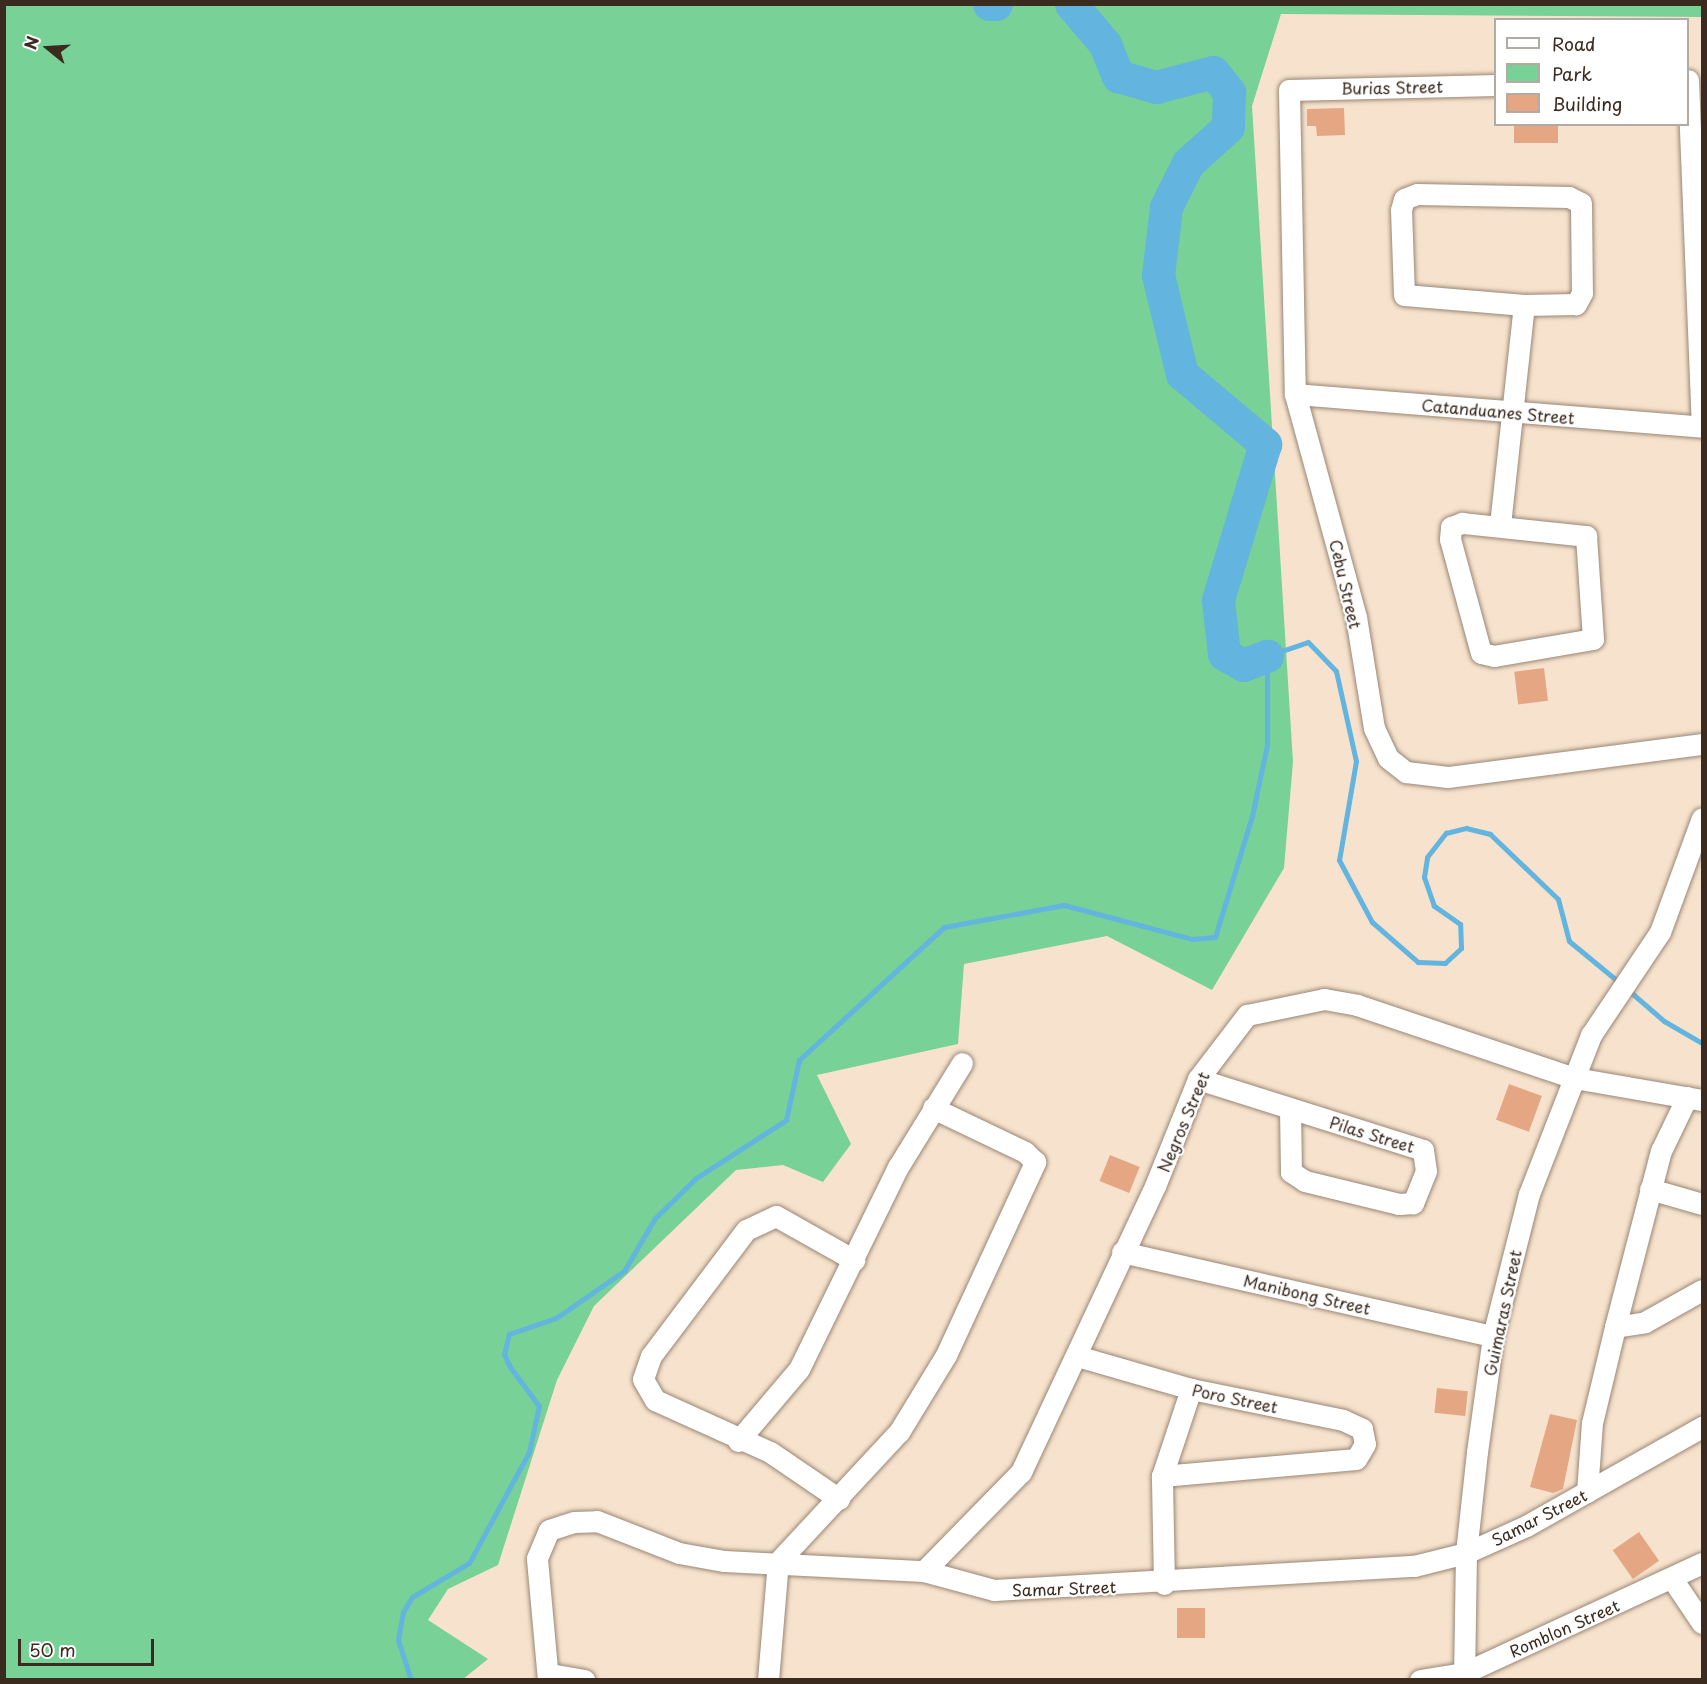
<!DOCTYPE html>
<style>
body{margin:0}
#map{position:relative;width:1707px;height:1684px;overflow:hidden;background:#f7e3cd;font-family:"Playpen Sans",sans-serif}
div>[style]{position:absolute}
.green>*{inset:0;background:#78d197}
.stream>*{height:5px;margin:-2.5px;padding:0 2.5px;transform-origin:2.5px;border-radius:2.5px;background:#63b4de}
.river>*{height:33px;margin:-16.5px;padding:0 16.5px;transform-origin:16.5px;border-radius:16.5px;background:#63b4de}
.building>*{inset:0;background:#e5a683;transform-origin:0 0}
.roads{filter:drop-shadow(0 0 2px #998676) drop-shadow(0 0 2px #998676)}
.minor>*{height:21px;margin:-10.5px;padding:0 10.5px;transform-origin:10.5px;border-radius:10.5px;background:#fff}
span{translate:-50% -50%;white-space:nowrap;text-align:center;line-height:1.15;-webkit-text-stroke:4.5px #fff;paint-order:stroke}
.street-label{font-size:16px;color:#3b2a1e}
.frame{position:absolute;inset:0;border:6px solid #3b2a1e;pointer-events:none}
.legend{position:absolute;left:1494px;top:18px;width:195px;height:108px;box-sizing:border-box;background:#fff;border:2px solid #b1aaa5;margin:0;padding:8px 10px;list-style:none;font-size:18px;color:#3b2a1e}
.legend li{display:flex;align-items:center;gap:12px;height:30px}
.legend b{width:30px;border:2px solid #b1aaa5}
.north{position:absolute;left:18px;top:18px;width:60px;height:60px;-webkit-text-stroke:4px #fff;paint-order:stroke;rotate:288deg;font-size:16px;font-weight:700;line-height:24px;text-align:center;color:#3b2a1e}
.north::after{content:'';display:block;margin:auto;width:21px;height:27px;background:#3b2a1e;clip-path:polygon(50% 0,100% 100%,50% 72%,0 100%)}
.scale{position:absolute;left:18px;top:1639px;width:136px;height:27px;box-sizing:border-box;border:3px solid #3b2a1e;border-top:0;padding-left:8px;font-size:18px;line-height:21px;white-space:nowrap;color:#3b2a1e;-webkit-text-stroke:4px #fff;paint-order:stroke}
</style>
<div id="map">
<div class="green">
<div style="clip-path:polygon(5px 4px,1702px 5px,1702px 17px,1281px 14px,1252px 106px,1293px 762px,1284px 868px,1212px 990px,1107px 936px,964px 964px,958px 1044px,817px 1075px,851px 1144px,823px 1182px,783px 1165px,736px 1170px,594px 1306px,557px 1380px,498px 1565px,448px 1589px,428px 1620px,488px 1659px,463px 1679px,5px 1679px)"></div>
</div>
<div class="stream">
<div style="left:1627px;top:989px;width:49px;rotate:40.9deg"></div>
<div style="left:1664px;top:1021px;width:44px;rotate:30.1deg"></div>
<div style="left:411px;top:1680px;width:42px;rotate:-108deg"></div>
<div style="left:398px;top:1640px;width:28px;rotate:-80deg"></div>
<div style="left:403px;top:1612px;width:17px;rotate:-59deg"></div>
<div style="left:412px;top:1597px;width:66px;rotate:-30.8deg"></div>
<div style="left:469px;top:1563px;width:126px;rotate:-61.6deg"></div>
<div style="left:529px;top:1452px;width:47px;rotate:-77.7deg"></div>
<div style="left:539px;top:1406px;width:49px;rotate:-126.6deg"></div>
<div style="left:510px;top:1367px;width:14px;rotate:-115deg"></div>
<div style="left:504px;top:1354px;width:21px;rotate:-76deg"></div>
<div style="left:509px;top:1334px;width:50px;rotate:-18.8deg"></div>
<div style="left:556px;top:1318px;width:83px;rotate:-34.7deg"></div>
<div style="left:624px;top:1271px;width:61px;rotate:-59.7deg"></div>
<div style="left:655px;top:1218px;width:57px;rotate:-44.3deg"></div>
<div style="left:696px;top:1178px;width:107px;rotate:-32.8deg"></div>
<div style="left:786px;top:1120px;width:61px;rotate:-77.8deg"></div>
<div style="left:799px;top:1060px;width:197px;rotate:-42.5deg"></div>
<div style="left:944px;top:927px;width:122px;rotate:-10.4deg"></div>
<div style="left:1064px;top:905px;width:132px;rotate:14.9deg"></div>
<div style="left:1192px;top:939px;width:23px;rotate:-5deg"></div>
<div style="left:1215px;top:937px;width:127px;rotate:-73deg"></div>
<div style="left:1252px;top:816px;width:73px;rotate:-78.1deg"></div>
<div style="left:1267px;top:745px;width:89px;rotate:-90deg"></div>
<div style="left:1267px;top:656px;width:43px;rotate:-18.9deg"></div>
<div style="left:1308px;top:642px;width:40px;rotate:46deg"></div>
<div style="left:1336px;top:671px;width:92px;rotate:77.5deg"></div>
<div style="left:1356px;top:761px;width:100px;rotate:99.7deg"></div>
<div style="left:1339px;top:860px;width:70px;rotate:62deg"></div>
<div style="left:1372px;top:922px;width:61px;rotate:41deg"></div>
<div style="left:1418px;top:962px;width:27px;rotate:2deg"></div>
<div style="left:1445px;top:963px;width:22px;rotate:-43deg"></div>
<div style="left:1461px;top:948px;width:24px;rotate:-92deg"></div>
<div style="left:1460px;top:924px;width:32px;rotate:-145deg"></div>
<div style="left:1434px;top:906px;width:31px;rotate:-109deg"></div>
<div style="left:1424px;top:877px;width:20px;rotate:-81deg"></div>
<div style="left:1427px;top:857px;width:31px;rotate:-52deg"></div>
<div style="left:1446px;top:833px;width:21px;rotate:-14deg"></div>
<div style="left:1466px;top:828px;width:25px;rotate:14deg"></div>
<div style="left:1490px;top:834px;width:94px;rotate:43.7deg"></div>
<div style="left:1558px;top:899px;width:43px;rotate:75.3deg"></div>
<div style="left:1569px;top:941px;width:66px;rotate:39.5deg"></div>
</div>
<div class="river">
<div style="left:989px;top:4px;width:7px"></div>
<div style="left:1071px;top:4px;width:52px;rotate:49.6deg"></div>
<div style="left:1105px;top:44px;width:35px;rotate:68deg"></div>
<div style="left:1118px;top:76px;width:40px;rotate:16deg"></div>
<div style="left:1156px;top:87px;width:59px;rotate:-14.7deg"></div>
<div style="left:1213px;top:72px;width:26px;rotate:51deg"></div>
<div style="left:1229px;top:92px;width:35px;rotate:92deg"></div>
<div style="left:1228px;top:127px;width:54px;rotate:138deg"></div>
<div style="left:1188px;top:163px;width:49px;rotate:116.6deg"></div>
<div style="left:1166px;top:207px;width:68px;rotate:96.7deg"></div>
<div style="left:1158px;top:275px;width:102px;rotate:76.4deg"></div>
<div style="left:1182px;top:374px;width:109px;rotate:40.1deg"></div>
<div style="left:1265px;top:444px;width:163px;rotate:106.8deg"></div>
<div style="left:1218px;top:600px;width:54px;rotate:83.7deg"></div>
<div style="left:1224px;top:654px;width:22px;rotate:30deg"></div>
<div style="left:1243px;top:665px;width:26px;rotate:-21deg"></div>
</div>
<div class="building">
<div style="clip-path:polygon(1344px 108px,1345px 135px,1317px 136px,1316px 126px,1307px 126px,1307px 109px)"></div>
<div style="left:1514px;top:124px;width:44px;height:19px"></div>
<div style="left:1544px;top:668px;width:33px;height:30px;rotate:83deg"></div>
<div style="left:1509px;top:1084px;width:35px;height:38px;rotate:20deg"></div>
<div style="left:1110px;top:1155px;width:32px;height:28px;rotate:22deg"></div>
<div style="left:1437px;top:1388px;width:31px;height:25px;rotate:6deg"></div>
<div style="clip-path:polygon(1550px 1414px,1577px 1420px,1563px 1489px,1553px 1493px,1530px 1487px)"></div>
<div style="left:1639px;top:1532px;width:35px;height:32px;rotate:55deg"></div>
<div style="left:1177px;top:1608px;width:28px;height:30px"></div>
</div>
<div class="roads">
<div class="minor">
<div style="left:1688px;top:80px;width:344px;rotate:87.7deg"></div>
<div style="left:1496px;top:85px;width:207px;rotate:178.6deg"></div>
<div style="left:1289px;top:90px;width:304px;rotate:88.9deg"></div>
<div style="left:1295px;top:394px;width:231px;rotate:74.7deg"></div>
<div style="left:1356px;top:617px;width:112px;rotate:80.8deg"></div>
<div style="left:1374px;top:728px;width:33px;rotate:65deg"></div>
<div style="left:1388px;top:758px;width:23px;rotate:38deg"></div>
<div style="left:1406px;top:772px;width:42px;rotate:6.8deg"></div>
<div style="left:1448px;top:777px;width:256px;rotate:-7.4deg"></div>
<div style="left:1417px;top:194px;width:152px;rotate:1.1deg"></div>
<div style="left:1569px;top:197px;width:13px;rotate:27deg"></div>
<div style="left:1581px;top:203px;width:90px;rotate:89.4deg"></div>
<div style="left:1582px;top:293px;width:13px;rotate:119deg"></div>
<div style="left:1576px;top:304px;width:52px;rotate:178.9deg"></div>
<div style="left:1524px;top:305px;width:120px;rotate:-175.2deg"></div>
<div style="left:1404px;top:295px;width:85px;rotate:-92deg"></div>
<div style="left:1401px;top:210px;width:11px;rotate:-75deg"></div>
<div style="left:1404px;top:199px;width:14px;rotate:-21deg"></div>
<div style="left:1295px;top:394px;width:408px;rotate:4.6deg"></div>
<div style="left:1462px;top:523px;width:125px;rotate:6deg"></div>
<div style="left:1586px;top:536px;width:103px;rotate:86.1deg"></div>
<div style="left:1593px;top:639px;width:100px;rotate:170.3deg"></div>
<div style="left:1494px;top:656px;width:13px;rotate:-167deg"></div>
<div style="left:1481px;top:653px;width:118px;rotate:-105.2deg"></div>
<div style="left:1450px;top:539px;width:12px;rotate:-85deg"></div>
<div style="left:1451px;top:527px;width:12px;rotate:-20deg"></div>
<div style="left:1500px;top:525px;width:221px;rotate:-83.8deg"></div>
<div style="left:1198px;top:1079px;width:236px;rotate:17.5deg"></div>
<div style="left:1423px;top:1150px;width:21px;rotate:82deg"></div>
<div style="left:1426px;top:1171px;width:35px;rotate:112deg"></div>
<div style="left:1413px;top:1203px;width:14px;rotate:176deg"></div>
<div style="left:1399px;top:1204px;width:97px;rotate:-166.3deg"></div>
<div style="left:1305px;top:1181px;width:17px;rotate:-147deg"></div>
<div style="left:1291px;top:1172px;width:63px;rotate:-90.9deg"></div>
<div style="left:1650px;top:1189px;width:54px;rotate:16.1deg"></div>
<div style="left:1122px;top:1252px;width:380px;rotate:12.8deg"></div>
<div style="left:1615px;top:1327px;width:30px;rotate:-9deg"></div>
<div style="left:1645px;top:1322px;width:65px;rotate:-29.3deg"></div>
<div style="left:1077px;top:1356px;width:119px;rotate:16.1deg"></div>
<div style="left:1191px;top:1389px;width:155px;rotate:11.5deg"></div>
<div style="left:1343px;top:1420px;width:21px;rotate:25deg"></div>
<div style="left:1362px;top:1429px;width:15px;rotate:79deg"></div>
<div style="left:1365px;top:1444px;width:17px;rotate:121deg"></div>
<div style="left:1356px;top:1459px;width:195px;rotate:175deg"></div>
<div style="left:738px;top:1441px;width:94px;rotate:-49.7deg"></div>
<div style="left:799px;top:1369px;width:225px;rotate:-63.9deg"></div>
<div style="left:898px;top:1167px;width:122px;rotate:-58.4deg"></div>
<div style="left:1587px;top:1492px;width:69px;rotate:-85.9deg"></div>
<div style="left:1592px;top:1423px;width:99px;rotate:-76.5deg"></div>
<div style="left:1615px;top:1327px;width:182px;rotate:-75.4deg"></div>
<div style="left:1661px;top:1151px;width:60px;rotate:-64.3deg"></div>
<div style="left:839px;top:1499px;width:83px;rotate:-145.7deg"></div>
<div style="left:770px;top:1452px;width:126px;rotate:-155.7deg"></div>
<div style="left:655px;top:1400px;width:24px;rotate:-120deg"></div>
<div style="left:643px;top:1379px;width:24px;rotate:-71deg"></div>
<div style="left:651px;top:1356px;width:158px;rotate:-53deg"></div>
<div style="left:746px;top:1230px;width:33px;rotate:-25deg"></div>
<div style="left:776px;top:1216px;width:90px;rotate:29.4deg"></div>
<div style="left:924px;top:1571px;width:139px;rotate:-45.6deg"></div>
<div style="left:1021px;top:1472px;width:316px;rotate:-64.9deg"></div>
<div style="left:1155px;top:1186px;width:115px;rotate:-68.1deg"></div>
<div style="left:1198px;top:1079px;width:81px;rotate:-52.6deg"></div>
<div style="left:1247px;top:1015px;width:79px;rotate:-11.7deg"></div>
<div style="left:1324px;top:999px;width:34px;rotate:10deg"></div>
<div style="left:1357px;top:1005px;width:229px;rotate:18.6deg"></div>
<div style="left:1574px;top:1078px;width:130px;rotate:9.8deg"></div>
<div style="left:1673px;top:1580px;width:52px;rotate:56deg"></div>
<div style="left:1164px;top:1584px;width:108px;rotate:-91.1deg"></div>
<div style="left:1162px;top:1476px;width:92px;rotate:-71.6deg"></div>
<div style="left:550px;top:1674px;width:35px;rotate:10deg"></div>
<div style="left:548px;top:1680px;width:122px;rotate:-95.2deg"></div>
<div style="left:537px;top:1558px;width:30px;rotate:-67deg"></div>
<div style="left:549px;top:1530px;width:26px;rotate:-18deg"></div>
<div style="left:574px;top:1522px;width:23px;rotate:-2deg"></div>
<div style="left:597px;top:1521px;width:88px;rotate:21.3deg"></div>
<div style="left:679px;top:1553px;width:46px;rotate:10.1deg"></div>
<div style="left:724px;top:1561px;width:200px;rotate:2.9deg"></div>
<div style="left:924px;top:1571px;width:73px;rotate:15.2deg"></div>
<div style="left:994px;top:1590px;width:421px;rotate:-3.3deg"></div>
<div style="left:1414px;top:1566px;width:54px;rotate:-14deg"></div>
<div style="left:1466px;top:1553px;width:66px;rotate:-24.2deg"></div>
<div style="left:1526px;top:1526px;width:202px;rotate:-29.4deg"></div>
<div style="left:768px;top:1680px;width:118px;rotate:-85.2deg"></div>
<div style="left:778px;top:1562px;width:178px;rotate:-47.1deg"></div>
<div style="left:899px;top:1432px;width:90px;rotate:-58.6deg"></div>
<div style="left:946px;top:1355px;width:213px;rotate:-65.2deg"></div>
<div style="left:1035px;top:1162px;width:14px;rotate:-135deg"></div>
<div style="left:1025px;top:1152px;width:102px;rotate:-154.4deg"></div>
<div style="left:1420px;top:1680px;width:45px;rotate:-9deg"></div>
<div style="left:1464px;top:1673px;width:262px;rotate:-24.8deg"></div>
<div style="left:1464px;top:1680px;width:127px;rotate:-89.1deg"></div>
<div style="left:1466px;top:1553px;width:102px;rotate:-83.8deg"></div>
<div style="left:1477px;top:1452px;width:117px;rotate:-82.1deg"></div>
<div style="left:1493px;top:1336px;width:146px;rotate:-75.8deg"></div>
<div style="left:1529px;top:1194px;width:171px;rotate:-68.7deg"></div>
<div style="left:1591px;top:1035px;width:124px;rotate:-56.2deg"></div>
<div style="left:1660px;top:932px;width:121px;rotate:-69.8deg"></div>
</div>
</div>
<div class="street-label">
<span style="left:1392px;top:87px;rotate:-1deg">Burias Street</span>
<span style="left:1498px;top:411px;rotate:5deg">Catanduanes Street</span>
<span style="left:1346px;top:584px;rotate:77deg">Cebu Street</span>
<span style="left:1183px;top:1122px;rotate:-67deg">Negros Street</span>
<span style="left:1372px;top:1134px;rotate:17deg">Pilas Street</span>
<span style="left:1307px;top:1294px;rotate:13deg">Manibong Street</span>
<span style="left:1502px;top:1313px;rotate:-78deg">Guimaras Street</span>
<span style="left:1235px;top:1398px;rotate:12deg">Poro Street</span>
<span style="left:1539px;top:1517px;rotate:-27deg">Samar Street</span>
<span style="left:1064px;top:1588px;rotate:-2deg">Samar Street</span>
<span style="left:1564px;top:1628px;rotate:-24deg">Romblon Street</span>
</div>
<div class="frame"></div>
<ul class="legend">
<li><b style="height:8px;background:#fff"></b>Road</li>
<li><b style="height:16px;background:#78d197"></b>Park</li>
<li><b style="height:16px;background:#e5a683"></b>Building</li>
</ul>
<div class="north">N</div>
<div class="scale">50 m</div>
</div>
